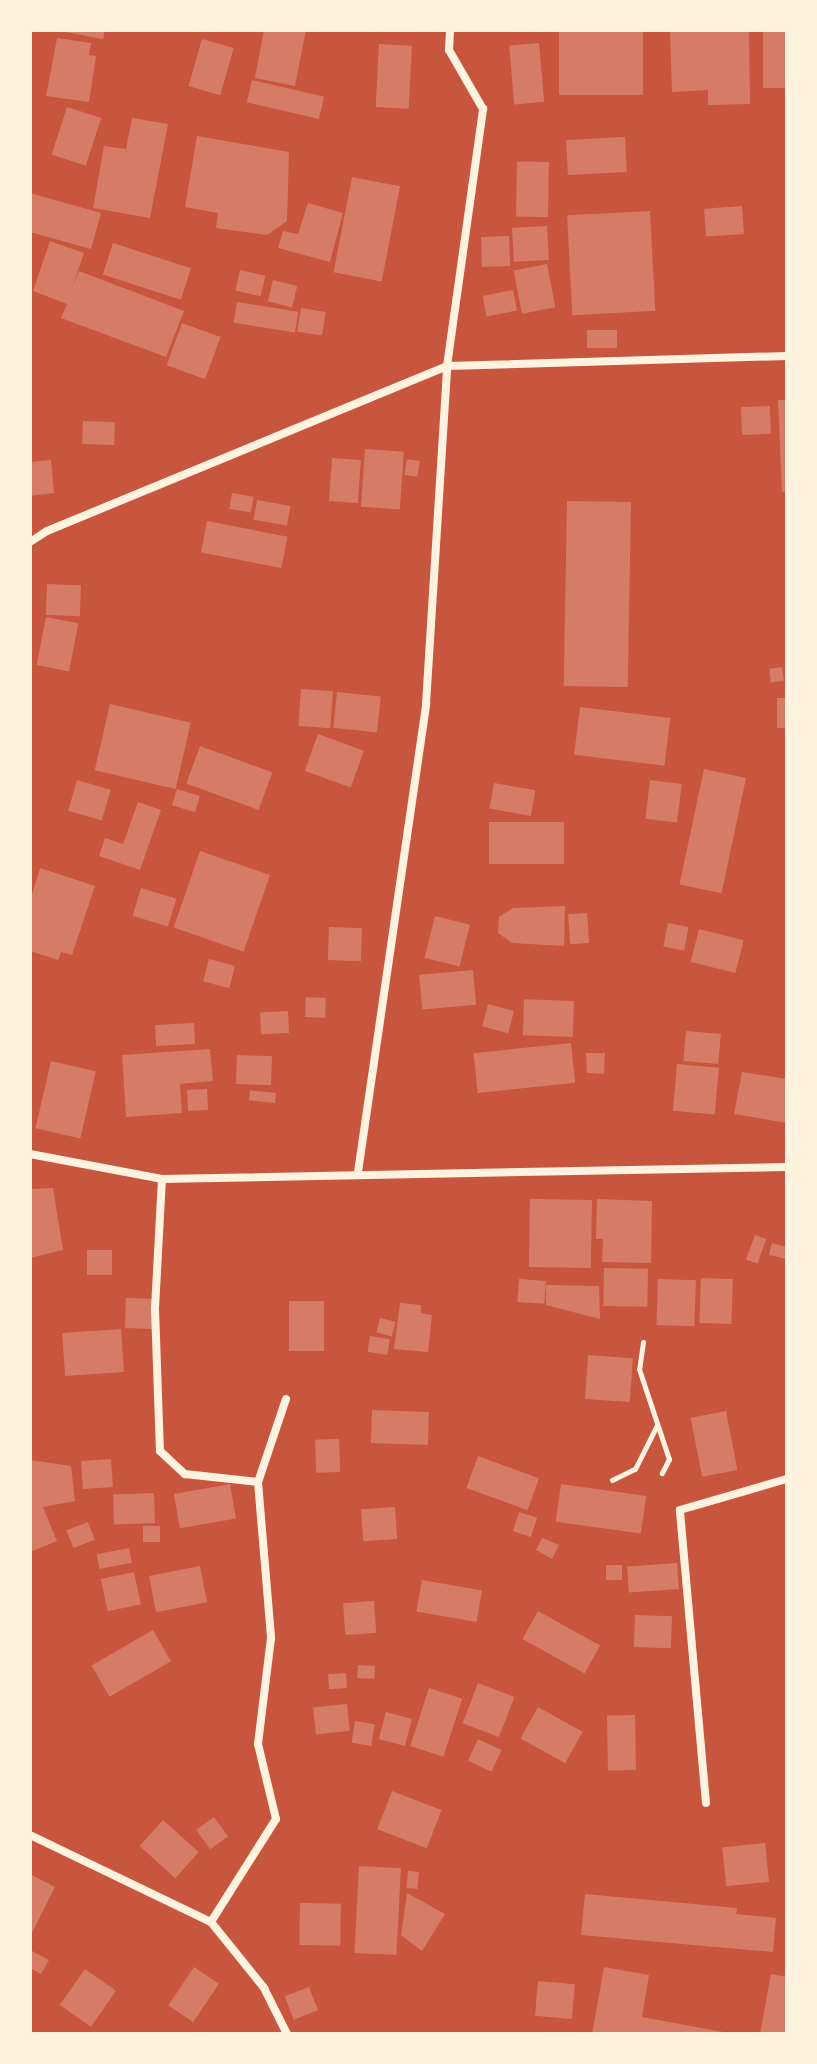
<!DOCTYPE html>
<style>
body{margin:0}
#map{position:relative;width:817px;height:2064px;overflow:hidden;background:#c8553d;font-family:"Fira Sans Condensed",sans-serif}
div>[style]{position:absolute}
.building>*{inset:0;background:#d67c66;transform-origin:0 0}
.path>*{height:5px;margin:-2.5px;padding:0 2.5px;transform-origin:2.5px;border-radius:2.5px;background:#fff3e0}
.minor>*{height:8px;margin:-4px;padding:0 4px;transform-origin:4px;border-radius:4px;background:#fff3e0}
span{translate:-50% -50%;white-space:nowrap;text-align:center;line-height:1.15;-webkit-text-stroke:6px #fff3e0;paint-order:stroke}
.frame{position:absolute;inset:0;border:32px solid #fff3e0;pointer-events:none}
</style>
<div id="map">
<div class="building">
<div style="clip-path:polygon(55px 30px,105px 30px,103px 39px)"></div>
<div style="clip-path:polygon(264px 30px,306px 30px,295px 86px,255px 78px)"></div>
<div style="left:559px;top:30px;width:84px;height:65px"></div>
<div style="clip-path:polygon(670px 30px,749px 30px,750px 104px,708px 105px,708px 90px,672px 92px)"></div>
<div style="left:763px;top:30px;width:24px;height:58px"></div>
<div style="clip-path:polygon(57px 38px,91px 43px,89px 55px,96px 56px,89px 102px,46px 96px)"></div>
<div style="left:202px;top:39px;width:33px;height:49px;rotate:16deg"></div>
<div style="left:539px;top:43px;width:59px;height:30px;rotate:85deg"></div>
<div style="left:379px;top:44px;width:33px;height:63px;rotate:3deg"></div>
<div style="left:252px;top:80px;width:74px;height:23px;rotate:13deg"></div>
<div style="left:67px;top:107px;width:36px;height:50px;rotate:18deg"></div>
<div style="clip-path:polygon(132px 118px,168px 124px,150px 218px,93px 208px,104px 146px,126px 149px)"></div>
<div style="clip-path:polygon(197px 136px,289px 152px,287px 221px,267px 235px,216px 228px,218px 213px,185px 207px)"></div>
<div style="left:625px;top:137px;width:35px;height:59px;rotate:87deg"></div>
<div style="left:549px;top:162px;width:55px;height:32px;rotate:91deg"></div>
<div style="left:352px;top:177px;width:49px;height:97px;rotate:11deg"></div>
<div style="clip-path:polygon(30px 193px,101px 213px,91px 249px,30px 232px)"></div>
<div style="clip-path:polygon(308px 203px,343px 213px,330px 262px,278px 248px,283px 231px,298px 234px)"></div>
<div style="left:742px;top:206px;width:28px;height:38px;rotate:86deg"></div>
<div style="left:650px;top:211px;width:100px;height:83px;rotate:87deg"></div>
<div style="left:547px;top:226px;width:34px;height:35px;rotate:87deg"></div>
<div style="left:509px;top:236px;width:30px;height:28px;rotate:88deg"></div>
<div style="clip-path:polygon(50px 241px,84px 253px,72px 288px,79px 271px,184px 311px,166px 357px,61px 318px,67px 304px,33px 291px)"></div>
<div style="left:113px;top:243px;width:82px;height:33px;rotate:18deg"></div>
<div style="left:547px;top:264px;width:44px;height:34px;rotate:79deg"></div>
<div style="left:240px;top:270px;width:26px;height:21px;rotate:13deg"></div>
<div style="left:273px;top:280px;width:25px;height:22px;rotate:14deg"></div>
<div style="left:513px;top:290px;width:21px;height:31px;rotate:79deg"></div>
<div style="left:237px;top:302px;width:62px;height:21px;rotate:9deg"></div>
<div style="left:301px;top:308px;width:25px;height:24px;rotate:9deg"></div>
<div style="left:182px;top:323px;width:41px;height:45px;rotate:20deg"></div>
<div style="left:587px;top:330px;width:30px;height:18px"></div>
<div style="clip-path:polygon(778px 400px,787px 400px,787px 491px,782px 492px)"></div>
<div style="left:770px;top:406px;width:28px;height:29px;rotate:88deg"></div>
<div style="left:83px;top:421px;width:32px;height:23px;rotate:2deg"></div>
<div style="left:365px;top:449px;width:39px;height:58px;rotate:4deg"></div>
<div style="left:332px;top:458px;width:29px;height:43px;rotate:4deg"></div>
<div style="left:407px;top:459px;width:13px;height:16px;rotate:9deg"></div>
<div style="clip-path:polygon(51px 460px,54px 493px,30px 496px,30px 462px)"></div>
<div style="left:232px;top:493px;width:22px;height:16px;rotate:10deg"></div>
<div style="left:257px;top:500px;width:34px;height:20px;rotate:10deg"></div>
<div style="left:567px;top:501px;width:64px;height:185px;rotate:1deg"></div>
<div style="left:207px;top:521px;width:82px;height:32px;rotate:11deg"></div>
<div style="left:47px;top:584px;width:34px;height:31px;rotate:2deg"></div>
<div style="left:46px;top:617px;width:33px;height:49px;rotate:11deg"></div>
<div style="left:782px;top:667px;width:14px;height:13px;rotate:82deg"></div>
<div style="left:301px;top:689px;width:32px;height:37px;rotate:4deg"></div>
<div style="left:337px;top:692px;width:44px;height:36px;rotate:6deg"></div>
<div style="left:787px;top:698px;width:30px;height:10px;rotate:90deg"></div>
<div style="left:110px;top:704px;width:83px;height:68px;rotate:13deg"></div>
<div style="left:580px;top:707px;width:91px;height:48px;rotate:7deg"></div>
<div style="left:318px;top:734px;width:49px;height:39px;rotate:20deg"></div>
<div style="left:200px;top:746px;width:77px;height:40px;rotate:20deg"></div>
<div style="left:704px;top:769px;width:43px;height:118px;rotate:12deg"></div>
<div style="left:77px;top:780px;width:35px;height:32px;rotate:16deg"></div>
<div style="left:650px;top:780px;width:32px;height:39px;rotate:7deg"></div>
<div style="left:494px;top:783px;width:42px;height:26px;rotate:10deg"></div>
<div style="left:177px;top:789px;width:24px;height:17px;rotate:17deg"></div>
<div style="clip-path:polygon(138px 802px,161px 810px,140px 870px,99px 856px,105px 838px,123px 844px)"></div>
<div style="left:489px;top:822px;width:75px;height:42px"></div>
<div style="left:200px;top:851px;width:74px;height:81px;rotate:19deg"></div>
<div style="clip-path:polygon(40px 868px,95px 886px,72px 955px,61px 952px,58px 960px,30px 951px,30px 901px)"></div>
<div style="left:141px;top:888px;width:37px;height:29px;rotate:17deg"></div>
<div style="clip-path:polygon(565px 906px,564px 946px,512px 943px,498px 933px,499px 917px,513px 908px)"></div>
<div style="left:587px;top:913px;width:30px;height:19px;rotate:86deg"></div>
<div style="left:435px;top:916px;width:36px;height:43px;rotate:14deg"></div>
<div style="left:668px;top:923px;width:21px;height:24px;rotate:11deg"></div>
<div style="left:329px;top:927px;width:33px;height:33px;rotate:2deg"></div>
<div style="left:699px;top:929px;width:46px;height:34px;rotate:14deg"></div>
<div style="left:209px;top:959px;width:27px;height:23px;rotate:15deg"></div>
<div style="left:473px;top:970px;width:35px;height:54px;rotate:85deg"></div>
<div style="left:306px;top:997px;width:20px;height:20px;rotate:3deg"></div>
<div style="left:574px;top:1001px;width:36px;height:50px;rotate:92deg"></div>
<div style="left:488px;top:1004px;width:27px;height:23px;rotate:15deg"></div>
<div style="left:288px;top:1011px;width:22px;height:28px;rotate:87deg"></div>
<div style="left:194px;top:1023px;width:21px;height:39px;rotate:87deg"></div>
<div style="left:686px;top:1031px;width:35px;height:30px;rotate:5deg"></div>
<div style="left:571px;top:1043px;width:40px;height:98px;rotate:84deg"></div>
<div style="clip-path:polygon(210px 1049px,213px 1081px,180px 1084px,182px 1113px,126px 1117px,122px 1055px)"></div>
<div style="clip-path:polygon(586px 1053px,605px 1053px,604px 1074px,587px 1073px)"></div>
<div style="left:237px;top:1055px;width:35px;height:29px;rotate:2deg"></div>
<div style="left:51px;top:1061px;width:46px;height:69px;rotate:13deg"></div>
<div style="left:677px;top:1064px;width:42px;height:47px;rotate:5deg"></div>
<div style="clip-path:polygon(742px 1072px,787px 1079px,787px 1123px,734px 1114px)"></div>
<div style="left:207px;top:1089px;width:21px;height:20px;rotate:87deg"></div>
<div style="left:276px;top:1093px;width:10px;height:26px;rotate:96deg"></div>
<div style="clip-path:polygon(53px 1188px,63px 1250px,30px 1258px,30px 1189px)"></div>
<div style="left:530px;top:1199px;width:62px;height:68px;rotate:1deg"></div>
<div style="clip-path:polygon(597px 1199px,652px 1201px,651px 1263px,602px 1262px,603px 1239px,596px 1239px)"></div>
<div style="left:755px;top:1235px;width:12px;height:26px;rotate:20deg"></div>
<div style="clip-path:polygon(772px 1243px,787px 1247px,787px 1259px,769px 1255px)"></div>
<div style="left:87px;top:1250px;width:25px;height:25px"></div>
<div style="left:604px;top:1268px;width:44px;height:38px;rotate:1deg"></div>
<div style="left:701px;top:1278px;width:32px;height:45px;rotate:2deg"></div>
<div style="left:519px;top:1279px;width:27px;height:23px;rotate:4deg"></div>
<div style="left:658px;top:1279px;width:38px;height:46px;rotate:2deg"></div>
<div style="clip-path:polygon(546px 1285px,599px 1286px,600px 1319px,546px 1305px)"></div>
<div style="left:126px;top:1298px;width:29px;height:30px;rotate:2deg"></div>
<div style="left:324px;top:1301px;width:50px;height:35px;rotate:90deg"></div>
<div style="clip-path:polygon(400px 1303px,421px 1305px,421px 1313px,432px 1315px,428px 1352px,394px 1349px)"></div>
<div style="left:380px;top:1318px;width:16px;height:15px;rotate:14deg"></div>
<div style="left:121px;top:1329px;width:43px;height:59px;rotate:86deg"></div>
<div style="left:370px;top:1336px;width:20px;height:16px;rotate:9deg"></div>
<div style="left:588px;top:1355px;width:45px;height:44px;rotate:4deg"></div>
<div style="left:372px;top:1410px;width:57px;height:33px;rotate:2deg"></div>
<div style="left:726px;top:1411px;width:60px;height:36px;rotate:79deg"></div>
<div style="left:339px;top:1439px;width:33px;height:24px;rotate:88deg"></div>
<div style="left:478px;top:1456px;width:65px;height:34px;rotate:20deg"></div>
<div style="left:111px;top:1459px;width:28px;height:30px;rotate:86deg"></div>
<div style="clip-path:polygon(30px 1460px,71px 1466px,75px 1501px,43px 1507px,57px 1541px,30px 1552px)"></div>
<div style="left:230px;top:1484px;width:35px;height:57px;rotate:80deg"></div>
<div style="left:561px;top:1484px;width:86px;height:38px;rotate:8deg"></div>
<div style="left:154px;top:1493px;width:30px;height:41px;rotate:88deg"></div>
<div style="left:395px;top:1507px;width:32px;height:34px;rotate:86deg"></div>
<div style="left:519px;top:1512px;width:19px;height:20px;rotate:18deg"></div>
<div style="left:88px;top:1522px;width:19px;height:23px;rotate:69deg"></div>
<div style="left:143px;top:1526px;width:17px;height:16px"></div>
<div style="clip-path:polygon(542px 1538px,559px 1545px,552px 1559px,536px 1550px)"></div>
<div style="left:129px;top:1548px;width:15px;height:33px;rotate:79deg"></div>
<div style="left:677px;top:1563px;width:26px;height:50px;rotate:86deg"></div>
<div style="left:606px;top:1565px;width:16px;height:15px"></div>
<div style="left:200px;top:1566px;width:37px;height:52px;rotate:79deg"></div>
<div style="left:134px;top:1572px;width:33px;height:34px;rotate:78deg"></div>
<div style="left:422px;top:1580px;width:61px;height:32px;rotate:10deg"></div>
<div style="left:374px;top:1601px;width:32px;height:31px;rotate:86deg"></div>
<div style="left:538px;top:1611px;width:71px;height:32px;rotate:29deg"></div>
<div style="left:635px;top:1615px;width:37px;height:32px;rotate:2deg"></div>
<div style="left:153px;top:1630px;width:36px;height:71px;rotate:60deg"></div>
<div style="left:358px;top:1665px;width:17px;height:13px;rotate:3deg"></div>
<div style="left:346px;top:1673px;width:15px;height:18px;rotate:86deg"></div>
<div style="left:478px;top:1683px;width:39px;height:43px;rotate:21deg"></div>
<div style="left:429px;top:1688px;width:35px;height:61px;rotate:18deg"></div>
<div style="left:347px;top:1704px;width:27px;height:34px;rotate:84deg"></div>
<div style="left:538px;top:1707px;width:51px;height:36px;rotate:29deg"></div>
<div style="left:386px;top:1712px;width:27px;height:28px;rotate:15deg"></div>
<div style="left:635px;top:1715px;width:55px;height:28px;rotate:89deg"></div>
<div style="left:355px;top:1721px;width:20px;height:22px;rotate:9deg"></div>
<div style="left:478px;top:1739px;width:26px;height:24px;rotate:25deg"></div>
<div style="left:392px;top:1791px;width:53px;height:41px;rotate:21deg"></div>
<div style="left:214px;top:1817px;width:24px;height:22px;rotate:54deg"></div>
<div style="left:163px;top:1820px;width:48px;height:35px;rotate:42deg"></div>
<div style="left:765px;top:1843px;width:39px;height:43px;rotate:84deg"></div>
<div style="left:359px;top:1866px;width:42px;height:87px;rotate:3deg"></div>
<div style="left:408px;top:1871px;width:11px;height:17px;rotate:5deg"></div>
<div style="clip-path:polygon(30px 1874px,55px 1887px,30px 1937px)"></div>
<div style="clip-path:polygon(407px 1893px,445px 1914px,422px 1951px,401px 1935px)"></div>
<div style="clip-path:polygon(585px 1894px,737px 1908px,736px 1914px,776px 1918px,773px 1952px,581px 1935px)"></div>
<div style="left:300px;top:1903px;width:41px;height:42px;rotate:1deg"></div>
<div style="clip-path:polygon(30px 1950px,49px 1960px,41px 1974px,30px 1968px)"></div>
<div style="left:194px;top:1967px;width:30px;height:46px;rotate:34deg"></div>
<div style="clip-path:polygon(604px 1967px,649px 1975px,642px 2017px,734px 2034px,592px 2034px)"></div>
<div style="left:85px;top:1969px;width:38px;height:44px;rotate:35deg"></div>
<div style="clip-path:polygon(771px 1974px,787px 1977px,787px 2034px,760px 2034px)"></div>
<div style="left:538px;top:1981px;width:37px;height:35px;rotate:5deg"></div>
<div style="left:309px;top:1987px;width:25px;height:26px;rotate:69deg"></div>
</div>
<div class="path">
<div style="left:643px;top:1342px;width:27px;rotate:98deg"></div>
<div style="left:639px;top:1369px;width:95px;rotate:71.6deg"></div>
<div style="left:669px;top:1459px;width:16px;rotate:117deg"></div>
<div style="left:612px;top:1480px;width:25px;rotate:-26deg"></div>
<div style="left:635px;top:1469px;width:49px;rotate:-63.4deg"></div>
</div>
<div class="minor">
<div style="left:30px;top:542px;width:20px;rotate:-33deg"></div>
<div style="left:47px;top:531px;width:433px;rotate:-22.4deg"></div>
<div style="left:447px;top:366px;width:340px;rotate:-1.7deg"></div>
<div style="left:30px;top:1154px;width:134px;rotate:10.7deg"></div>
<div style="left:162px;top:1179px;width:625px;rotate:-1.1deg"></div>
<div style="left:358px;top:1172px;width:473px;rotate:-81.7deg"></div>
<div style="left:426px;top:704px;width:339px;rotate:-86.4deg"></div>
<div style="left:447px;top:366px;width:260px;rotate:-82deg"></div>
<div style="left:483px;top:109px;width:68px;rotate:-120deg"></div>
<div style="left:449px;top:50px;width:20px;rotate:-87deg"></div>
<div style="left:162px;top:1179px;width:130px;rotate:93.1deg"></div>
<div style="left:155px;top:1309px;width:142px;rotate:88deg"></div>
<div style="left:160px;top:1451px;width:34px;rotate:43deg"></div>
<div style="left:185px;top:1474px;width:73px;rotate:6.3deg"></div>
<div style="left:286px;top:1399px;width:88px;rotate:108.6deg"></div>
<div style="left:258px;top:1482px;width:157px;rotate:85.2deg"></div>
<div style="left:271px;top:1638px;width:107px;rotate:97deg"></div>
<div style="left:258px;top:1744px;width:77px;rotate:76.5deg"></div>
<div style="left:276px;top:1819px;width:122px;rotate:122.3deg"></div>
<div style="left:211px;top:1922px;width:85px;rotate:51.2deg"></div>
<div style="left:264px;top:1988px;width:51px;rotate:63.4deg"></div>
<div style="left:706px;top:1803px;width:294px;rotate:-95.1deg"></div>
<div style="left:680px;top:1510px;width:111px;rotate:-16.2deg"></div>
<div style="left:30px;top:1835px;width:201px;rotate:25.7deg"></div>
</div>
<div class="frame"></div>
</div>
